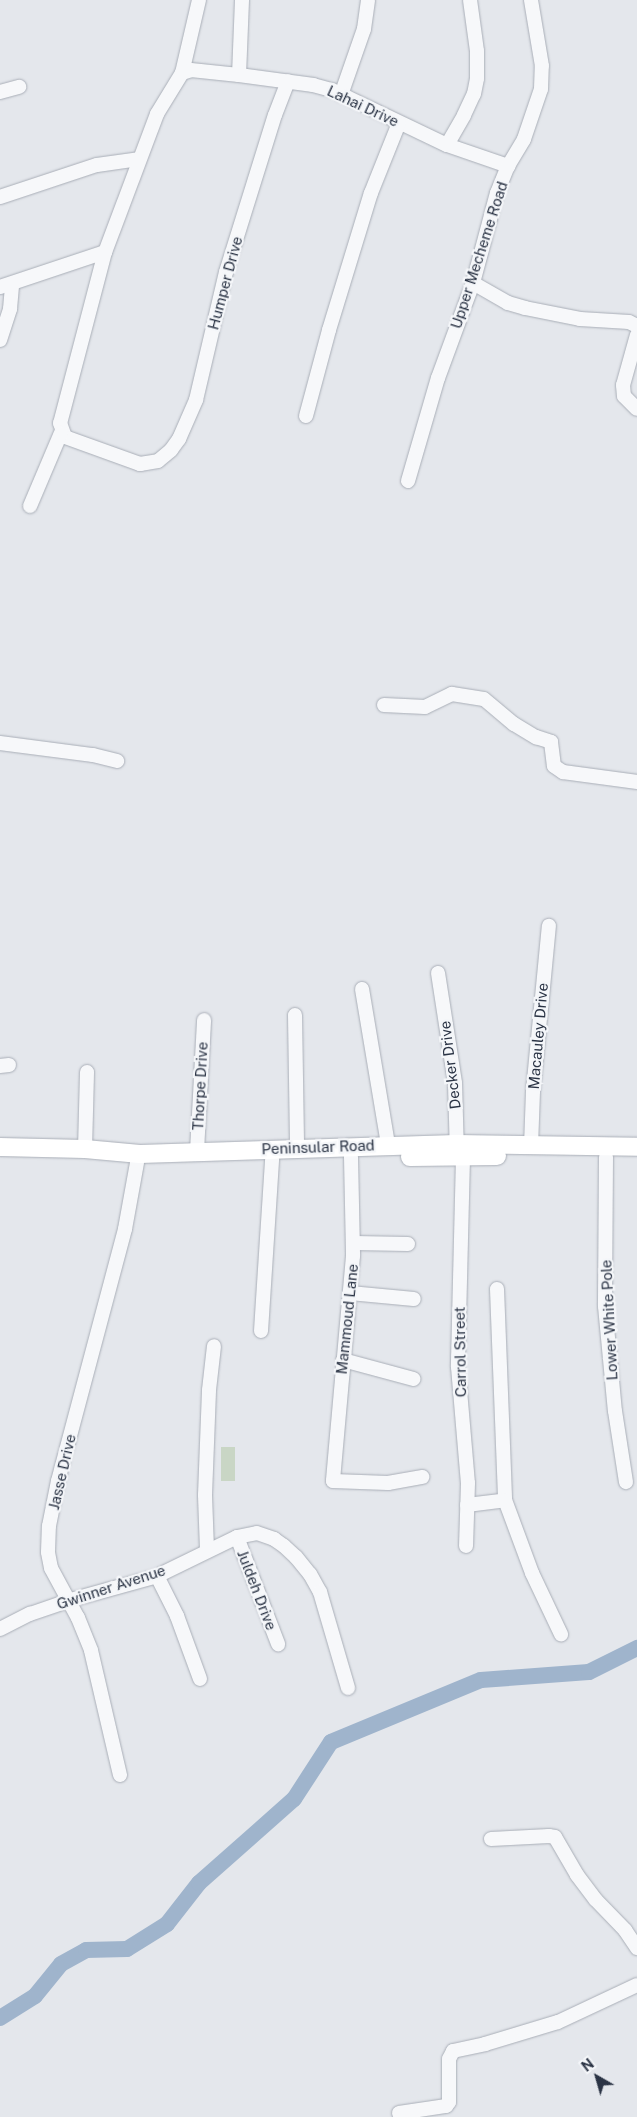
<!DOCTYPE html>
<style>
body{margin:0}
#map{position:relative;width:637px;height:2117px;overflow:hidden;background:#e4e7ec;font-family:"Public Sans",sans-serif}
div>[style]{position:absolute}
.green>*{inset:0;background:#c9d6c5;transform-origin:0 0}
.river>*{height:16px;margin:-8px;padding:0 8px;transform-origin:8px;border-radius:8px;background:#9fb4cc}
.roads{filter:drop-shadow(0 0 1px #a9aeb7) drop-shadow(0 0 1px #a9aeb7)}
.minor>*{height:14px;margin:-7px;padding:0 7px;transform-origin:7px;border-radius:7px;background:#f7f8fa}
.major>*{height:18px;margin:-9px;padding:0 9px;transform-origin:9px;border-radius:9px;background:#fff}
span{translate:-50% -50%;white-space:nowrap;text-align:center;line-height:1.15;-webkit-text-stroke:4.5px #f4f6f9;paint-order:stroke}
.street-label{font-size:15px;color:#2b3445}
.north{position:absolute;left:572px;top:2052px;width:50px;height:50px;-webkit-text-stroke:4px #f4f6f9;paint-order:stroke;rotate:322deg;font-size:14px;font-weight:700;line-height:20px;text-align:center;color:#2b3445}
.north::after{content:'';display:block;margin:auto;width:18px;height:22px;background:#2b3445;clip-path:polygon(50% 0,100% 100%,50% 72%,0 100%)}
</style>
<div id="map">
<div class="green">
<div style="left:221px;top:1447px;width:14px;height:34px"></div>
</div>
<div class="river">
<div style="left:0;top:2018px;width:41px;rotate:-32.2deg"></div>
<div style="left:35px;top:1996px;width:41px;rotate:-50.9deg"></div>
<div style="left:61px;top:1964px;width:29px;rotate:-29deg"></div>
<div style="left:86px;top:1950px;width:41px;rotate:-1.4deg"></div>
<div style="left:127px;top:1949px;width:47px;rotate:-32deg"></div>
<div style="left:167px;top:1924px;width:52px;rotate:-52deg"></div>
<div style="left:199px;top:1883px;width:127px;rotate:-41.5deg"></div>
<div style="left:294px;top:1799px;width:68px;rotate:-57deg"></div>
<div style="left:331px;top:1742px;width:162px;rotate:-22.5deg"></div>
<div style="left:481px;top:1680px;width:108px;rotate:-4.2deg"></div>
<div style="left:589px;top:1672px;width:54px;rotate:-26.6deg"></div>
</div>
<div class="roads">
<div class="minor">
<div style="left:199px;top:0;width:75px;rotate:103.1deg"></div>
<div style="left:182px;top:73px;width:48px;rotate:121.4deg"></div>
<div style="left:157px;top:114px;width:147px;rotate:110.6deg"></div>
<div style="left:105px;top:252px;width:177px;rotate:104.7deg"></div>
<div style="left:60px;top:423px;width:15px;rotate:70deg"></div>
<div style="left:65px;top:437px;width:80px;rotate:19.8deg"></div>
<div style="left:140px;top:464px;width:18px;rotate:-9deg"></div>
<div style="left:158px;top:461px;width:17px;rotate:-40deg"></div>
<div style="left:171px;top:450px;width:14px;rotate:-54deg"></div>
<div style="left:179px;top:439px;width:43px;rotate:-66.4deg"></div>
<div style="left:196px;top:400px;width:131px;rotate:-76.8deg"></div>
<div style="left:226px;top:272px;width:164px;rotate:-72.7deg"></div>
<div style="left:275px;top:115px;width:36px;rotate:-69deg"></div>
<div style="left:182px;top:73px;width:9px;rotate:-18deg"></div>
<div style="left:191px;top:70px;width:48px;rotate:5.9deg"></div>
<div style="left:239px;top:75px;width:75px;rotate:7.7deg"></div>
<div style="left:313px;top:85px;width:20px;rotate:15deg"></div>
<div style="left:332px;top:90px;width:127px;rotate:25.6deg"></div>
<div style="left:447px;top:145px;width:65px;rotate:19deg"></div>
<div style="left:239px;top:75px;width:75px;rotate:-87.7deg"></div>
<div style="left:0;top:92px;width:20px;rotate:-15deg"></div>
<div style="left:341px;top:95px;width:70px;rotate:-70.8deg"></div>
<div style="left:364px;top:29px;width:29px;rotate:-82deg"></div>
<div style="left:447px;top:145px;width:34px;rotate:-60deg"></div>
<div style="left:464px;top:115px;width:23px;rotate:-65deg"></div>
<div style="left:474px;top:94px;width:16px;rotate:-79deg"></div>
<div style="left:477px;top:78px;width:27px;rotate:-90deg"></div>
<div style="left:477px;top:51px;width:51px;rotate:-97.8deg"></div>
<div style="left:0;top:197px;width:102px;rotate:-18.3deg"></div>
<div style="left:97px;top:165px;width:42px;rotate:-8.1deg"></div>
<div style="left:473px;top:283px;width:40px;rotate:29.7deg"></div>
<div style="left:508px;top:303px;width:18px;rotate:16deg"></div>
<div style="left:525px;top:308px;width:56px;rotate:11.3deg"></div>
<div style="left:580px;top:319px;width:49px;rotate:3.5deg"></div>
<div style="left:629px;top:322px;width:9px;rotate:27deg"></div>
<div style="left:0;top:287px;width:111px;rotate:-18.4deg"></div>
<div style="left:637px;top:335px;width:52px;rotate:105.6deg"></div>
<div style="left:623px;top:385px;width:11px;rotate:85deg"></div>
<div style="left:624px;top:396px;width:18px;rotate:45deg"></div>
<div style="left:0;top:340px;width:33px;rotate:-72deg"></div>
<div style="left:10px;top:309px;width:25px;rotate:-85deg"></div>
<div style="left:306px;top:416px;width:89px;rotate:-75deg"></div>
<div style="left:329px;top:330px;width:143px;rotate:-73deg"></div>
<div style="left:371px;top:193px;width:75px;rotate:-68.2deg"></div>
<div style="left:408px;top:481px;width:107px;rotate:-73.8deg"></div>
<div style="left:438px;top:378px;width:101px;rotate:-69.8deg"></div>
<div style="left:473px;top:283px;width:93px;rotate:-75.1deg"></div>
<div style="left:497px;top:193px;width:29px;rotate:-68deg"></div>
<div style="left:508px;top:166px;width:31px;rotate:-59deg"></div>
<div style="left:524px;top:139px;width:53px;rotate:-71.2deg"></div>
<div style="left:541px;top:89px;width:23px;rotate:-88deg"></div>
<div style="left:542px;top:66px;width:67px;rotate:-99.5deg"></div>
<div style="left:30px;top:506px;width:79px;rotate:-67deg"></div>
<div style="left:384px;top:705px;width:41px;rotate:2.8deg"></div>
<div style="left:425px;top:707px;width:30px;rotate:-26deg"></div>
<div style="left:452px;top:694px;width:32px;rotate:9deg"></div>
<div style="left:484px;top:699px;width:39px;rotate:40deg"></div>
<div style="left:514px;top:724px;width:26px;rotate:31deg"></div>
<div style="left:536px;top:737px;width:16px;rotate:18deg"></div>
<div style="left:551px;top:742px;width:24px;rotate:83deg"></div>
<div style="left:554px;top:766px;width:11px;rotate:34deg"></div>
<div style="left:563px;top:772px;width:75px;rotate:7.7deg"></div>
<div style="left:0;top:743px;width:94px;rotate:7.4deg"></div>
<div style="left:93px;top:755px;width:25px;rotate:14deg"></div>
<div style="left:438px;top:973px;width:111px;rotate:81.2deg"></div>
<div style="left:455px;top:1083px;width:70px;rotate:88.4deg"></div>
<div style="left:362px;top:989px;width:158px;rotate:80.5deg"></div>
<div style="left:295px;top:1015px;width:133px;rotate:89.1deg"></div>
<div style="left:0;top:1066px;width:9px;rotate:-6deg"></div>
<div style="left:531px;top:1146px;width:55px;rotate:-87.9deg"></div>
<div style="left:533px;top:1091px;width:166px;rotate:-84.5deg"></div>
<div style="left:85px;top:1149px;width:77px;rotate:-88.5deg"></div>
<div style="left:197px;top:1151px;width:131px;rotate:-86.9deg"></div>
<div style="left:351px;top:1157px;width:99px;rotate:88.8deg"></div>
<div style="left:353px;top:1256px;width:226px;rotate:95.1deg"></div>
<div style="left:333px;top:1481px;width:55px;rotate:2.1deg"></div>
<div style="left:388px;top:1483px;width:35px;rotate:-10deg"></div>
<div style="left:463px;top:1157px;width:210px;rotate:91.4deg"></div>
<div style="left:458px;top:1367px;width:116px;rotate:85.1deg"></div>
<div style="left:468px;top:1483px;width:63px;rotate:91.8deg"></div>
<div style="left:606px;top:1157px;width:149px;rotate:90.4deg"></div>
<div style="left:605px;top:1306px;width:105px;rotate:84.6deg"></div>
<div style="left:615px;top:1411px;width:72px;rotate:81.2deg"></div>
<div style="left:354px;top:1243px;width:54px;rotate:1.1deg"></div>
<div style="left:497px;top:1289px;width:211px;rotate:87.8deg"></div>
<div style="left:505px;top:1500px;width:78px;rotate:69.7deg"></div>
<div style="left:532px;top:1573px;width:68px;rotate:64.6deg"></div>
<div style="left:350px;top:1293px;width:64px;rotate:5.4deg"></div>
<div style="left:261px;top:1331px;width:172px;rotate:-86.3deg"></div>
<div style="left:343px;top:1360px;width:73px;rotate:15deg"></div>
<div style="left:467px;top:1505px;width:38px;rotate:-7deg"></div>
<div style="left:237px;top:1537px;width:115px;rotate:69deg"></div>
<div style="left:207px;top:1550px;width:55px;rotate:-92.1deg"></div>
<div style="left:205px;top:1495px;width:105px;rotate:-87.8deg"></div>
<div style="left:209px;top:1390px;width:44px;rotate:-83.5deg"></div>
<div style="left:157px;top:1576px;width:45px;rotate:63.4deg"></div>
<div style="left:177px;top:1616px;width:67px;rotate:69.9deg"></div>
<div style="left:0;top:1629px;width:34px;rotate:-27deg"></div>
<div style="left:30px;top:1614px;width:39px;rotate:-19deg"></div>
<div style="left:67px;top:1601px;width:93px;rotate:-15.5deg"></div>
<div style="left:157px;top:1576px;width:89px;rotate:-26deg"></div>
<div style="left:237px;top:1537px;width:20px;rotate:-11deg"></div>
<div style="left:257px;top:1533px;width:18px;rotate:19deg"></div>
<div style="left:274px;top:1539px;width:12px;rotate:35deg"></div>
<div style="left:284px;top:1546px;width:16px;rotate:43deg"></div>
<div style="left:296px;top:1557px;width:22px;rotate:51deg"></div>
<div style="left:310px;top:1574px;width:21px;rotate:61deg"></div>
<div style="left:320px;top:1592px;width:100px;rotate:73.7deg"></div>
<div style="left:120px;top:1775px;width:128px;rotate:-103.1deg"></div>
<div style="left:91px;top:1650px;width:35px;rotate:-112deg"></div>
<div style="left:78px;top:1618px;width:57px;rotate:-118.4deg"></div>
<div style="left:51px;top:1568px;width:16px;rotate:-101deg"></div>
<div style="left:48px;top:1552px;width:26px;rotate:-88deg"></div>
<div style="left:49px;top:1526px;width:46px;rotate:-78.7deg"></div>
<div style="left:58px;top:1481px;width:261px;rotate:-75.1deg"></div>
<div style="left:125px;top:1229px;width:67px;rotate:-79.7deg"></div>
<div style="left:491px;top:1839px;width:58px;rotate:-3deg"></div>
<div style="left:549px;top:1836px;width:6px;rotate:9deg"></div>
<div style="left:555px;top:1837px;width:44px;rotate:59.9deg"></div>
<div style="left:577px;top:1875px;width:31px;rotate:53deg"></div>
<div style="left:596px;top:1900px;width:42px;rotate:46deg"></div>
<div style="left:625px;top:1930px;width:22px;rotate:56deg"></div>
<div style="left:399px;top:2113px;width:48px;rotate:-8.5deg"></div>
<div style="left:446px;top:2106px;width:5px;rotate:-53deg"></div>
<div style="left:449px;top:2102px;width:43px;rotate:-90deg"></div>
<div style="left:449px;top:2059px;width:9px;rotate:-63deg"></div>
<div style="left:453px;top:2051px;width:33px;rotate:-12deg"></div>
<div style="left:485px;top:2044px;width:76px;rotate:-16.8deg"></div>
<div style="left:558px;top:2022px;width:87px;rotate:-25.1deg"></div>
</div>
<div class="major">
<div style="left:0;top:1147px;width:85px;rotate:1.3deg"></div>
<div style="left:85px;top:1149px;width:55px;rotate:5.2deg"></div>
<div style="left:140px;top:1154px;width:316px;rotate:-1.8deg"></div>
<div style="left:456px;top:1144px;width:181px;rotate:0.9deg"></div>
<div style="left:410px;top:1157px;width:87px;rotate:-0.7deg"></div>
</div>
</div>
<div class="street-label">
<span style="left:363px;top:106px;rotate:25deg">Lahai Drive</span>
<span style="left:479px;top:255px;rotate:-72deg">Upper Mecheme Road</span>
<span style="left:225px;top:283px;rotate:-75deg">Humper Drive</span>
<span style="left:538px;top:1036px;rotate:-85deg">Macauley Drive</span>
<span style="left:450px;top:1065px;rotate:-97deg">Decker Drive</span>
<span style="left:200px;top:1086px;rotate:-87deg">Thorpe Drive</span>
<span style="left:318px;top:1147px;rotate:-2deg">Peninsular Road</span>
<span style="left:347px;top:1319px;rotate:-84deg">Mammoud Lane</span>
<span style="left:609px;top:1320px;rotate:-93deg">Lower White Pole</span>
<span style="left:460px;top:1352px;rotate:-91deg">Carrol Street</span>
<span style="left:62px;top:1472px;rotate:-77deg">Jasse Drive</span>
<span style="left:111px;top:1587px;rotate:-18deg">Gwinner Avenue</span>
<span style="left:257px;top:1590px;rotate:69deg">Juldeh Drive</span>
</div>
<div class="north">N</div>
</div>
